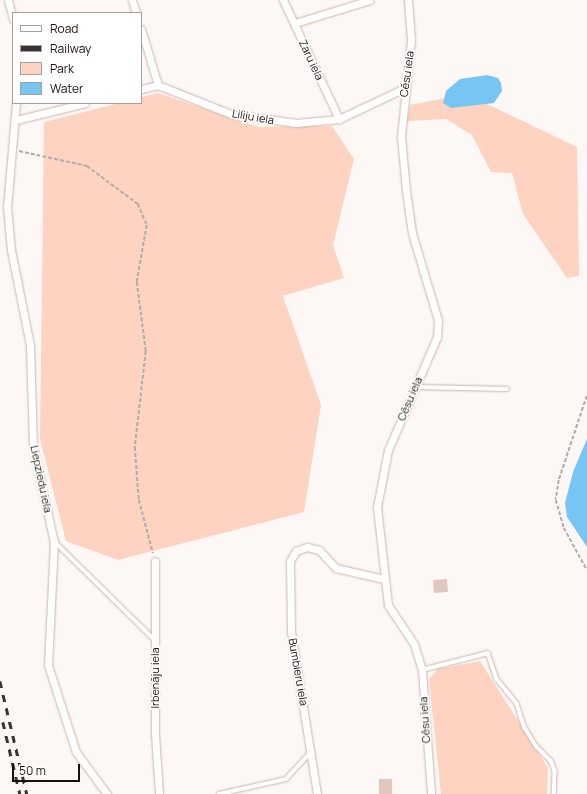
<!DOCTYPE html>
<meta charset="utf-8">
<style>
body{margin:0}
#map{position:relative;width:587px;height:794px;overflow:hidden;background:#fdf8f6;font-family:Manrope,sans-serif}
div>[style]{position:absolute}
.green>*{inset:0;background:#fed3c1}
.water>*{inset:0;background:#77c5f2}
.building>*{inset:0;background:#dfc8be;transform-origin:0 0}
.path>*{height:1.5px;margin-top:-0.75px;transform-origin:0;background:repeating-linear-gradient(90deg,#b2acaa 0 4px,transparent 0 6px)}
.roads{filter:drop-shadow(0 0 1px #ccb5ac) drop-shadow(0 0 1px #ccb5ac)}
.service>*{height:3.5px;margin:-1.75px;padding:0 1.75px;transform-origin:1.75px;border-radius:1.75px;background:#fff}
.minor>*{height:7px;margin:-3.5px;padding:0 3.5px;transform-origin:3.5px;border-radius:3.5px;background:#fff}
.rail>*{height:2.5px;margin-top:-1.25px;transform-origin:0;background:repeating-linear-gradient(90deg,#3a3330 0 7px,transparent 0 14px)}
span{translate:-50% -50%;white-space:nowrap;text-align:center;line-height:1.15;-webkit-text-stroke:3.5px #fff;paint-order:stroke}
.street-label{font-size:11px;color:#19110e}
.legend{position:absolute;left:12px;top:12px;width:130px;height:92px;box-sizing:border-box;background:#fff;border:1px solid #a3a09f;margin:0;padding:5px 7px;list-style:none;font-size:12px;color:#19110e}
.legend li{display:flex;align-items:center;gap:8px;height:20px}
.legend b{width:20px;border:1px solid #a3a09f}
.scale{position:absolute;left:12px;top:764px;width:68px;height:18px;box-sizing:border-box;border:2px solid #19110e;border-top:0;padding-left:5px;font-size:12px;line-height:14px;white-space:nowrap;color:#19110e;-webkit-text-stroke:3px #fff;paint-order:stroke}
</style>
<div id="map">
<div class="green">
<div style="clip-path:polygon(158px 93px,258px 127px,332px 126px,354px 159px,333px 245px,344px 278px,283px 296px,321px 405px,304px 512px,118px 560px,66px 541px,40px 439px,44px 122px,119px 103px,141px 103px,141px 97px)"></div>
<div style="clip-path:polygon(466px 94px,577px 147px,579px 276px,567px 278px,523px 214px,512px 173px,491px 172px,472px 135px,446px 119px,407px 121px,410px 105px)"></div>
<div style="clip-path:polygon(480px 661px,548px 768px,547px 794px,441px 794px,429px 679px,438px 669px)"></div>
</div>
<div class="water">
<div style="clip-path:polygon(487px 75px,498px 78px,501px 83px,502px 91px,494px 103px,451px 108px,443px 103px,446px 91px,460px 79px)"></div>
<div style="clip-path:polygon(587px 439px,587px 547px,567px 517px,565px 503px,573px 472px)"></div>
</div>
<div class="building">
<div style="left:447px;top:579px;width:13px;height:14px;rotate:86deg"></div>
<div style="left:379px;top:779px;width:13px;height:15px"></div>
</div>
<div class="path">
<div style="left:19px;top:151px;width:70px;rotate:12.4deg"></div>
<div style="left:87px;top:166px;width:64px;rotate:36.7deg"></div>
<div style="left:138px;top:204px;width:23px;rotate:67deg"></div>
<div style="left:147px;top:225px;width:58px;rotate:100deg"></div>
<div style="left:137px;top:282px;width:70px;rotate:82.6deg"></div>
<div style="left:146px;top:351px;width:97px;rotate:96.5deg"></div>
<div style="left:135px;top:447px;width:53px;rotate:85.7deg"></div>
<div style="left:139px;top:500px;width:55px;rotate:75.2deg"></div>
<div style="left:587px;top:396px;width:89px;rotate:108.4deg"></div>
<div style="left:559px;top:480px;width:20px;rotate:99deg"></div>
<div style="left:556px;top:500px;width:29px;rotate:74deg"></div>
<div style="left:564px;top:528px;width:48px;rotate:61.3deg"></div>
</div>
<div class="roads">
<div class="service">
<div style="left:416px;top:387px;width:91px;rotate:1.3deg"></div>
<div style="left:55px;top:542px;width:140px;rotate:44.4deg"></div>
<div style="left:422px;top:670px;width:68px;rotate:-14.4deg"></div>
<div style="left:488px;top:653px;width:28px;rotate:71deg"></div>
<div style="left:497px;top:679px;width:32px;rotate:51deg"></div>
<div style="left:517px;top:704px;width:25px;rotate:72deg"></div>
<div style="left:525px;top:728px;width:22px;rotate:58deg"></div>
<div style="left:537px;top:747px;width:20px;rotate:45deg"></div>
<div style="left:551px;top:761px;width:11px;rotate:68deg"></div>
<div style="left:555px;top:771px;width:23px;rotate:92deg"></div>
<div style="left:219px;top:794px;width:69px;rotate:-12.6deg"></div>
<div style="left:286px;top:779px;width:35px;rotate:-47deg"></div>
</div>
<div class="minor">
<div style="left:8px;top:0;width:20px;rotate:75deg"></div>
<div style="left:132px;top:0;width:14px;rotate:73deg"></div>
<div style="left:283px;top:0;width:132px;rotate:64.8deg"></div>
<div style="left:408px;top:0;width:40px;rotate:85.7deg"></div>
<div style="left:411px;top:40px;width:97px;rotate:95.9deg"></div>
<div style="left:401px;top:136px;width:55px;rotate:84.8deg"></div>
<div style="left:406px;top:191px;width:42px;rotate:81.9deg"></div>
<div style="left:412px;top:233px;width:91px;rotate:73.4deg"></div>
<div style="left:438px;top:320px;width:17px;rotate:93deg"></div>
<div style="left:437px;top:337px;width:123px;rotate:113.4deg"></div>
<div style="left:388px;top:450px;width:58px;rotate:100.9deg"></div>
<div style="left:377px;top:507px;width:99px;rotate:83.6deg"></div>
<div style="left:388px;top:605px;width:47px;rotate:56.3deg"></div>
<div style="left:414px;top:644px;width:27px;rotate:73deg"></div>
<div style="left:422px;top:670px;width:124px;rotate:85.8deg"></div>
<div style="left:295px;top:23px;width:78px;rotate:-17deg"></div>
<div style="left:141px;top:29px;width:59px;rotate:73.1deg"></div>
<div style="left:158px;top:85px;width:79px;rotate:21.7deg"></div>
<div style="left:231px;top:114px;width:66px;rotate:7.9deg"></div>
<div style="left:296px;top:123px;width:43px;rotate:-5.3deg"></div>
<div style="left:339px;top:119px;width:73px;rotate:-25.2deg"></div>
<div style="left:141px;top:89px;width:17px;rotate:-13deg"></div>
<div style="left:16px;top:103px;width:104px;rotate:94.9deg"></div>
<div style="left:7px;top:207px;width:43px;rotate:84.7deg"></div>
<div style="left:11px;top:250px;width:97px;rotate:78.7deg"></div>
<div style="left:30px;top:345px;width:101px;rotate:88.3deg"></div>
<div style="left:33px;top:446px;width:98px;rotate:77.7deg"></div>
<div style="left:54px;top:542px;width:123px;rotate:92.8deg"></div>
<div style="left:48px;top:665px;width:91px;rotate:72.2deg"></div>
<div style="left:76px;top:752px;width:52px;rotate:53.6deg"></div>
<div style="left:16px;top:120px;width:71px;rotate:-13.8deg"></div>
<div style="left:155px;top:561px;width:174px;rotate:90deg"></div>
<div style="left:155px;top:735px;width:59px;rotate:86.1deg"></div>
<div style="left:317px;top:794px;width:164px;rotate:-99.1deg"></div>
<div style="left:291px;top:632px;width:71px;rotate:-90.8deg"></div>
<div style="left:290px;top:561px;width:12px;rotate:-59deg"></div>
<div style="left:296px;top:551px;width:12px;rotate:-20deg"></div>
<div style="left:307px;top:547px;width:12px;rotate:14deg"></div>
<div style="left:319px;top:550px;width:25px;rotate:47deg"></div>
<div style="left:336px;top:568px;width:49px;rotate:12.9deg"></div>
</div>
</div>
<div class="rail">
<div style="left:0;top:681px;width:116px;rotate:76.6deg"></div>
<div style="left:3px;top:722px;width:74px;rotate:76.7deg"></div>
</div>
<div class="street-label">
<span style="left:311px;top:60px;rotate:65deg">Zaru iela</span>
<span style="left:407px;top:74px;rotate:-82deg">Cēsu iela</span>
<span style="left:253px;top:117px;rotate:10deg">Liliju iela</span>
<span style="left:410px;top:399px;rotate:-67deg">Cēsu iela</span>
<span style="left:41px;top:479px;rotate:78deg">Liepziedu iela</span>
<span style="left:298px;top:672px;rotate:80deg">Bumbieru iela</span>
<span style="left:155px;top:678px;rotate:-90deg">Irbenāju iela</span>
<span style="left:425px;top:720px;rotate:-94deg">Cēsu iela</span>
</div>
<ul class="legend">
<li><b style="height:5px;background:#fff"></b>Road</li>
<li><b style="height:5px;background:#3a3330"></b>Railway</li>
<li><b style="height:11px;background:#fed3c1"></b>Park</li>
<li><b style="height:11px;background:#77c5f2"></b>Water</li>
</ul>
<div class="scale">50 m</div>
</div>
